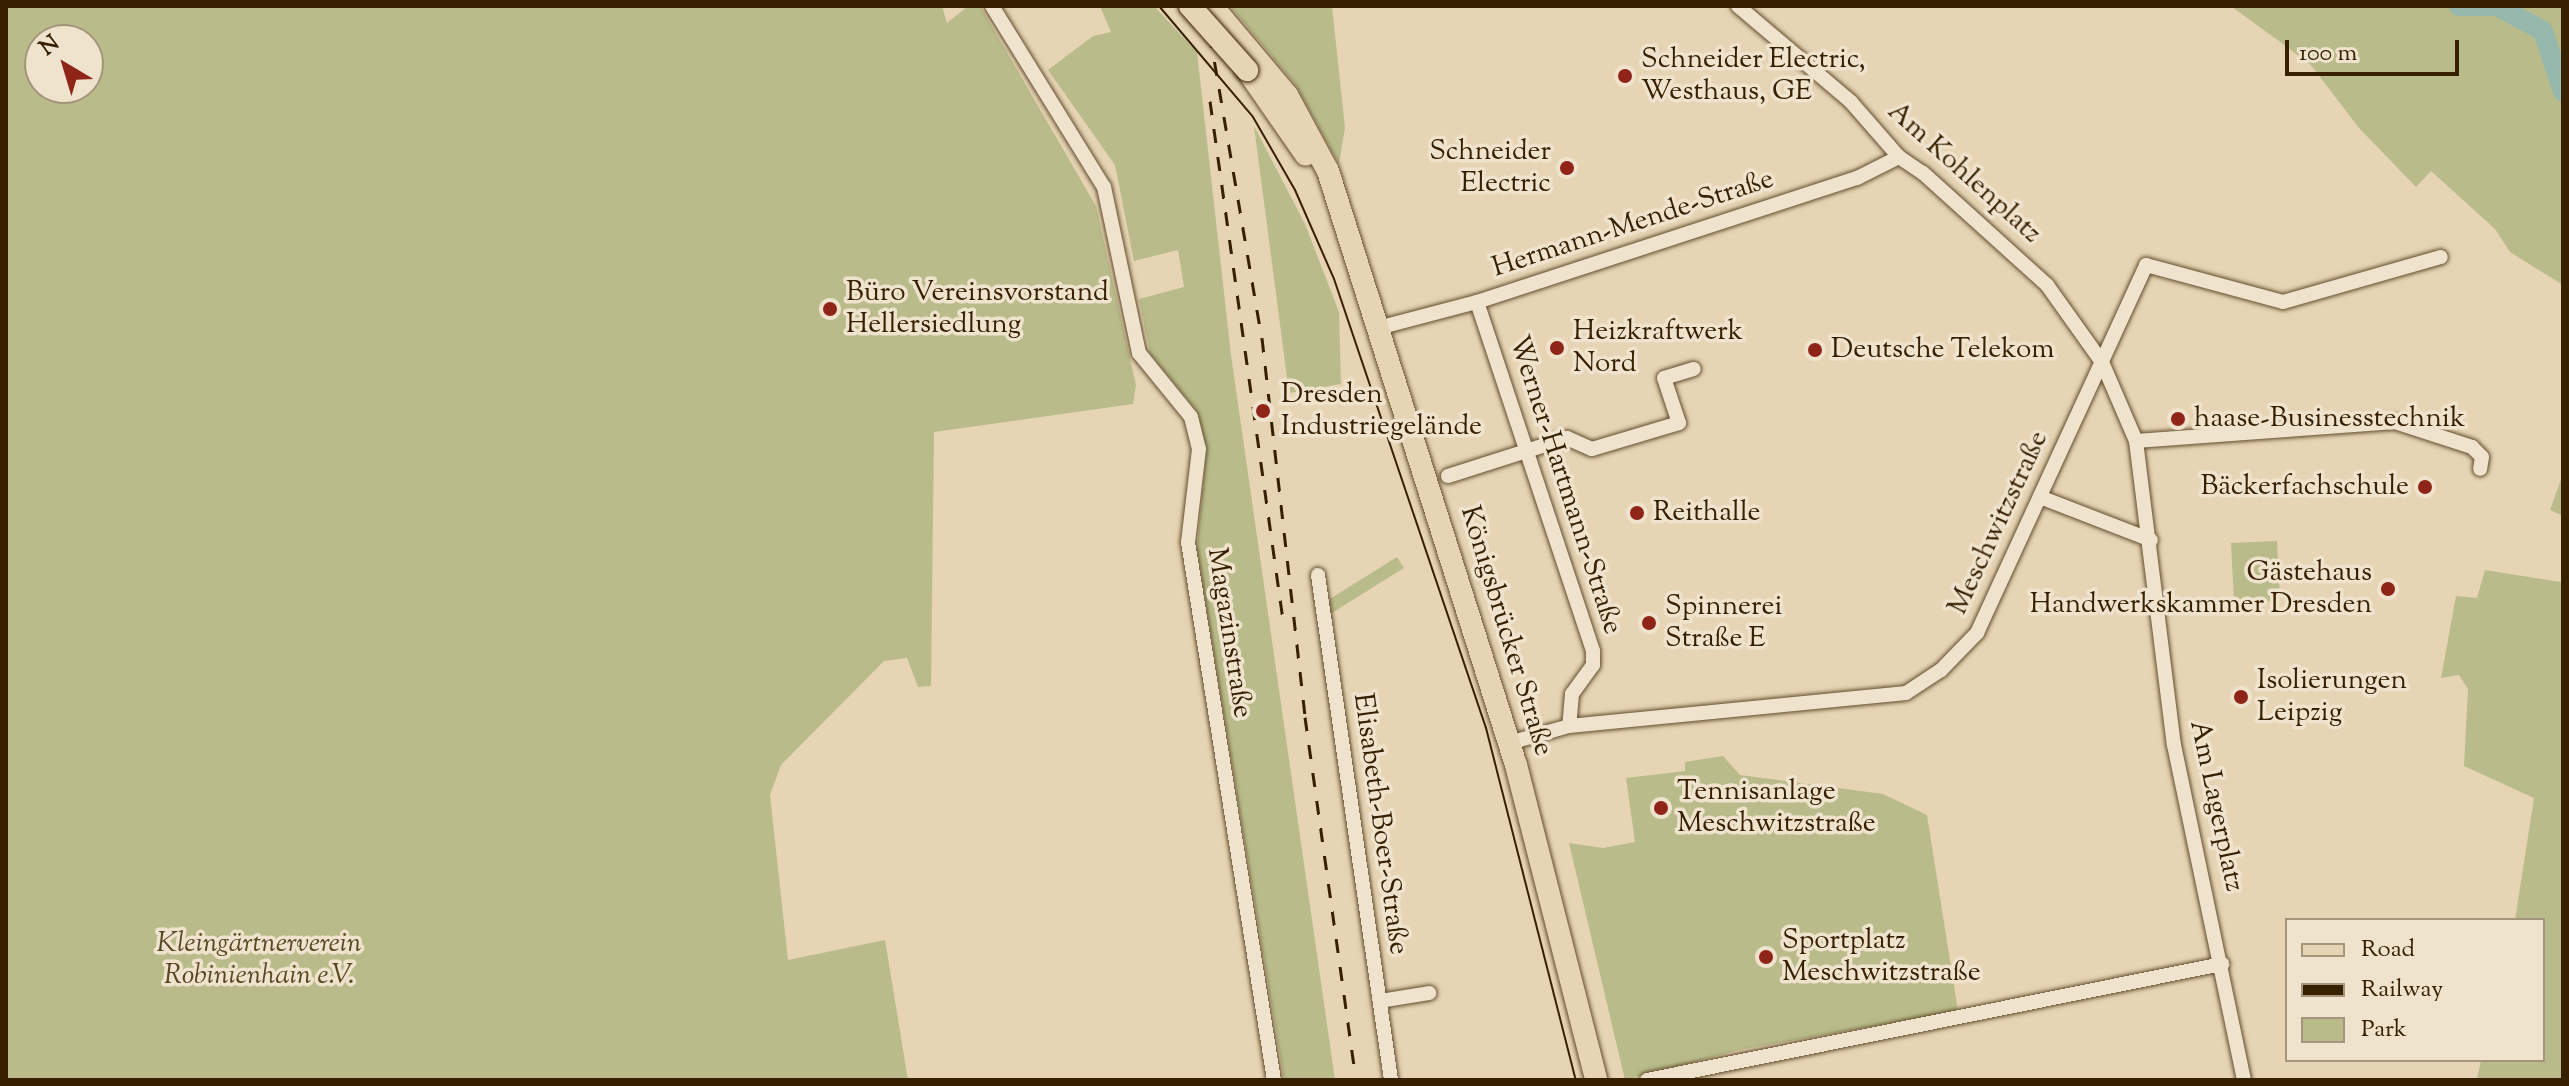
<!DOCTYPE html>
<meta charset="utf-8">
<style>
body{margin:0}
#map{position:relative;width:2569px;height:1086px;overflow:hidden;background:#e6d4b4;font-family:"Sorts Mill Goudy",serif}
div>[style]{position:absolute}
.green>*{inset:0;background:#b9bc8a;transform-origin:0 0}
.river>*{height:20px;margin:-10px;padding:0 10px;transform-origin:10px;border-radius:10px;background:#96b8ad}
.roads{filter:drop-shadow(0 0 2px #634d2d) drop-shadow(0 0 2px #634d2d)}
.street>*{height:14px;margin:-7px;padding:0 7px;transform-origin:7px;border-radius:7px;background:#efe3ce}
.primary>*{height:22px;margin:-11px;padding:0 11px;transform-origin:11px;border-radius:11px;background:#e6d4b4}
.tram>*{height:2px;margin:-1px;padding:0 1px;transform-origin:1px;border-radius:1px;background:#372000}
.rail>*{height:3px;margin-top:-1.5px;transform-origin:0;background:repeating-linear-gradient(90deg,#372000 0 14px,transparent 0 28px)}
.bridges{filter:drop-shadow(0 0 2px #372000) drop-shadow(0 0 2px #372000)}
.primary-bridge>*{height:22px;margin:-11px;padding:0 11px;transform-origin:11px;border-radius:11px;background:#e6d4b4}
.dots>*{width:22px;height:22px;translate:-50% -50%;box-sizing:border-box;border:4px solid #efe3ce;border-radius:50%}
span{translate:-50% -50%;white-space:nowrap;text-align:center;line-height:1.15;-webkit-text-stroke:7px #efe3ce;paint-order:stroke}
.poi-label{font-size:28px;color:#372000}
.left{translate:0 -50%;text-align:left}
.right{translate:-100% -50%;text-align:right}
.street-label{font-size:28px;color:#372000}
.park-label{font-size:28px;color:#584722;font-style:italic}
.frame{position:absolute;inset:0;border:8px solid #372000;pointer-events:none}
.legend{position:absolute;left:2285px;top:918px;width:260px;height:144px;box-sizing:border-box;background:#efe3ce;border:2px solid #a5957c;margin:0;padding:10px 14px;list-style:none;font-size:24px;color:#372000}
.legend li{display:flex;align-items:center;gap:16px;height:40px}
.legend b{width:40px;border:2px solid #a5957c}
.north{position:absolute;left:24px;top:24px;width:80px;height:80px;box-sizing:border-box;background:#efe3ce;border:2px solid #a5957c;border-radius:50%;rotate:322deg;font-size:22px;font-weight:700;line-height:32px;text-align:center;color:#372000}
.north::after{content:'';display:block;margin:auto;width:28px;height:36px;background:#8f2418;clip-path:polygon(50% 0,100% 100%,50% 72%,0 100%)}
.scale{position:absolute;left:2285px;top:40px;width:174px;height:36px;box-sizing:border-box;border:4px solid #372000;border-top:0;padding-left:10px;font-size:24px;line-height:28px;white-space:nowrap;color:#372000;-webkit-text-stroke:6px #efe3ce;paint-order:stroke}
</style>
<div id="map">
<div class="green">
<div style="clip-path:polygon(evenodd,6px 6px,942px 6px,947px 23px,968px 6px,980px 6px,1096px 206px,1136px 385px,1133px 404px,934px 432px,931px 686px,918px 687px,907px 658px,884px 661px,781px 765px,770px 795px,788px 960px,885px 940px,908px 1080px,6px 1080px,6px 6px,40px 40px,88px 40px,88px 88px,40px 88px,40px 40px)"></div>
<div style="clip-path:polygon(1100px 6px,1154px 6px,1197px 52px,1231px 355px,1335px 1080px,1284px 1080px,1197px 550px,1206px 452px,1196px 410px,1150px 353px,1139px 299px,1184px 287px,1178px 250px,1134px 261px,1115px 165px,1048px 70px,1093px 36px,1111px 32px)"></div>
<div style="clip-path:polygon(1230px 6px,1332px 6px,1345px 128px,1339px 164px,1296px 85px)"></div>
<div style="clip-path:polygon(2231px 6px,2563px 6px,2563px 285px,2510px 252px,2495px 229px,2431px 171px,2416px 187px,2359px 128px,2310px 64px)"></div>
<div style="clip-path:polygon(1254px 126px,1305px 224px,1339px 312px,1341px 384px,1289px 393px)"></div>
<div style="clip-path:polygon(2563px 474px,2563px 516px,2550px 510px)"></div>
<div style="clip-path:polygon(2277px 541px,2280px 596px,2274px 601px,2234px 603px,2231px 543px)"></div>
<div style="left:1397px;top:557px;width:13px;height:85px;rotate:58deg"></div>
<div style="clip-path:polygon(2563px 567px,2563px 1080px,2477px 1080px,2481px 1060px,2543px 1060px,2543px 920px,2515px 920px,2534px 798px,2464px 766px,2468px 689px,2459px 675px,2441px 678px,2456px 596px,2477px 598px,2485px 570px,2561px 582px)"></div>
<div style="clip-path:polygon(1723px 756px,1740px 775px,1883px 794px,1927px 815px,1958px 1011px,1739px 1050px,1625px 1080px,1569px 843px,1603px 848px,1635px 842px,1626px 778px,1685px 771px,1685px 762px)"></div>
</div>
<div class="river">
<div style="left:2459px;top:6px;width:38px"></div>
<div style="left:2497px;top:6px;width:52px;rotate:28.5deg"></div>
<div style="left:2543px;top:31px;width:64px;rotate:71.8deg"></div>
</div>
<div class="roads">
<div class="street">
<div style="left:992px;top:6px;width:213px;rotate:58.3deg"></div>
<div style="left:1104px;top:187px;width:170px;rotate:78.1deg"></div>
<div style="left:1139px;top:353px;width:82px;rotate:50.9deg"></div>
<div style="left:1191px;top:417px;width:33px;rotate:76deg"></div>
<div style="left:1199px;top:449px;width:94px;rotate:96.7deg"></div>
<div style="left:1188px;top:542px;width:545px;rotate:80.92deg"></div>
<div style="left:1738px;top:6px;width:148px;rotate:40.3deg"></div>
<div style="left:1851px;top:102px;width:73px;rotate:48.9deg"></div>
<div style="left:1899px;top:157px;width:29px;rotate:34deg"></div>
<div style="left:1923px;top:173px;width:167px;rotate:42.1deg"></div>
<div style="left:2047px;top:285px;width:95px;rotate:54.5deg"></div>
<div style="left:2102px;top:362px;width:86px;rotate:66.7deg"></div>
<div style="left:2136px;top:441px;width:306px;rotate:82.9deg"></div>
<div style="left:2174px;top:745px;width:342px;rotate:78.2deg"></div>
<div style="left:1477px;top:302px;width:368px;rotate:71.6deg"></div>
<div style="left:1593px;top:651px;width:14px;rotate:90deg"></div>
<div style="left:1593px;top:665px;width:36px;rotate:126deg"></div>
<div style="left:1572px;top:694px;width:32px;rotate:95deg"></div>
<div style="left:1378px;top:328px;width:102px;rotate:-14.7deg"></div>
<div style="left:1477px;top:302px;width:400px;rotate:-18.1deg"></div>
<div style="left:1857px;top:178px;width:47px;rotate:-26.6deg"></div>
<div style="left:2136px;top:441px;width:260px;rotate:-4.2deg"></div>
<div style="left:2395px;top:422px;width:81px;rotate:18deg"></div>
<div style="left:2472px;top:447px;width:14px;rotate:45deg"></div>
<div style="left:2482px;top:457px;width:12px;rotate:99deg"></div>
<div style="left:1448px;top:476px;width:125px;rotate:-17.7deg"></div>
<div style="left:1567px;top:438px;width:27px;rotate:24deg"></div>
<div style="left:1592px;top:449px;width:91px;rotate:-16.6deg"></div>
<div style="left:1679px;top:423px;width:47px;rotate:-108.4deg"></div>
<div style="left:1664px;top:378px;width:31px;rotate:-17deg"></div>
<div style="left:2040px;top:497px;width:119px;rotate:21.2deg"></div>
<div style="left:1318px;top:575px;width:510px;rotate:81.77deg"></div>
<div style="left:1509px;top:743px;width:62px;rotate:-15.8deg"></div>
<div style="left:1569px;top:726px;width:339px;rotate:-5.6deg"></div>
<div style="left:1906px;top:693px;width:42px;rotate:-33.3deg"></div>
<div style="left:1941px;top:670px;width:52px;rotate:-45.8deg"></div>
<div style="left:1977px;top:633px;width:405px;rotate:-65.3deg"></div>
<div style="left:2146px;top:265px;width:142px;rotate:15.1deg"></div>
<div style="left:2283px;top:302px;width:164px;rotate:-15.9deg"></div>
<div style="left:1380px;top:1001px;width:50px;rotate:-9.3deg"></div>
<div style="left:1647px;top:1080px;width:587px;rotate:-11.41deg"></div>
</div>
<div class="primary">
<div style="left:1212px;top:6px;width:116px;rotate:49.9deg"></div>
<div style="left:1287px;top:95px;width:86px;rotate:61.7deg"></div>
<div style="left:1328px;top:171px;width:623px;rotate:72.44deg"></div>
<div style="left:1516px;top:765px;width:325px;rotate:75.7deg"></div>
<div style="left:1247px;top:70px;width:103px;rotate:55.2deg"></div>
</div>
</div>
<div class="tram">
<div style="left:1159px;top:6px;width:145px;rotate:49.7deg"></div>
<div style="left:1253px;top:117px;width:84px;rotate:60.1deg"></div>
<div style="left:1295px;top:190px;width:97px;rotate:66.3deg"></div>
<div style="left:1334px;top:279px;width:474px;rotate:71.3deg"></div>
<div style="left:1486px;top:728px;width:363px;rotate:75.7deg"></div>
</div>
<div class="rail">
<div style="left:1205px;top:6px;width:337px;rotate:80.3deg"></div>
<div style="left:1262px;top:338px;width:381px;rotate:83.5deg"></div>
<div style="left:1305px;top:717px;width:367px;rotate:82deg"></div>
<div style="left:1210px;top:101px;width:524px;rotate:81.99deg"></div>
</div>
<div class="bridges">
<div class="primary-bridge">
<div style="left:1190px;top:6px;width:86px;rotate:48.3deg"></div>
</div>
</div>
<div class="dots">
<div style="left:1625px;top:76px;background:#8f2418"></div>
<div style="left:1567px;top:168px;background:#8f2418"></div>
<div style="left:830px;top:309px;background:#8f2418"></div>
<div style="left:1557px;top:348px;background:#8f2418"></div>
<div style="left:1815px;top:350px;background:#8f2418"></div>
<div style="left:1263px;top:411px;background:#8f2418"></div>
<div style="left:2178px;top:419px;background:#8f2418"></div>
<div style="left:2425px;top:487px;background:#8f2418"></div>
<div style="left:1637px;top:513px;background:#8f2418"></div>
<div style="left:2388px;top:589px;background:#8f2418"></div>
<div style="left:1649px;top:623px;background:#8f2418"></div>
<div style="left:2241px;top:697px;background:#8f2418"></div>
<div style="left:1661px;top:808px;background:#8f2418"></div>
<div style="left:1766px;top:957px;background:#8f2418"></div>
</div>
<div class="poi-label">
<span class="left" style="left:1641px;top:76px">Schneider Electric,<br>Westhaus, GE</span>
<span class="right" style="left:1551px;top:168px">Schneider<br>Electric</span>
<span class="left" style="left:846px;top:309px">Büro Vereinsvorstand<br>Hellersiedlung</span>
<span class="left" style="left:1573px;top:348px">Heizkraftwerk<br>Nord</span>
<span class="left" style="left:1831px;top:350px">Deutsche Telekom</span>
<span class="left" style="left:1281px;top:411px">Dresden<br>Industriegelände</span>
<span class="left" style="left:2194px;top:419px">haase-Businesstechnik</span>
<span class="right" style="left:2409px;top:487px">Bäckerfachschule</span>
<span class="left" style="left:1653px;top:513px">Reithalle</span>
<span class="right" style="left:2372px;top:589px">Gästehaus<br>Handwerkskammer Dresden</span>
<span class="left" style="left:1665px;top:623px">Spinnerei<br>Straße E</span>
<span class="left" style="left:2257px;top:697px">Isolierungen<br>Leipzig</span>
<span class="left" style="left:1677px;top:808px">Tennisanlage<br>Meschwitzstraße</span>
<span class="left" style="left:1782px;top:957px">Sportplatz<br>Meschwitzstraße</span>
</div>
<div class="street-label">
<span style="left:1964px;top:173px;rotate:42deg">Am Kohlenplatz</span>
<span style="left:1633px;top:224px;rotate:-18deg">Hermann-Mende-Straße</span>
<span style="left:1565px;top:485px;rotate:72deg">Werner-Hartmann-Straße</span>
<span style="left:1999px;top:523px;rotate:-65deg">Meschwitzstraße</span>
<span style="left:1506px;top:631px;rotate:73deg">Königsbrücker Straße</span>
<span style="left:1229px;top:633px;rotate:81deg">Magazinstraße</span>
<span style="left:2216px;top:806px;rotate:78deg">Am Lagerplatz</span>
<span style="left:1380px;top:824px;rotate:82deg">Elisabeth-Boer-Straße</span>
</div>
<div class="park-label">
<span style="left:259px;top:960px">Kleingärtnerverein<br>Robinienhain e.V.</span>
</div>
<div class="frame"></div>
<ul class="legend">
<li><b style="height:10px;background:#e6d4b4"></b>Road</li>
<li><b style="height:10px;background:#372000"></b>Railway</li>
<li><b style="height:22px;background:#b9bc8a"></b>Park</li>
</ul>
<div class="north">N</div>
<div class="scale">100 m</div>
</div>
